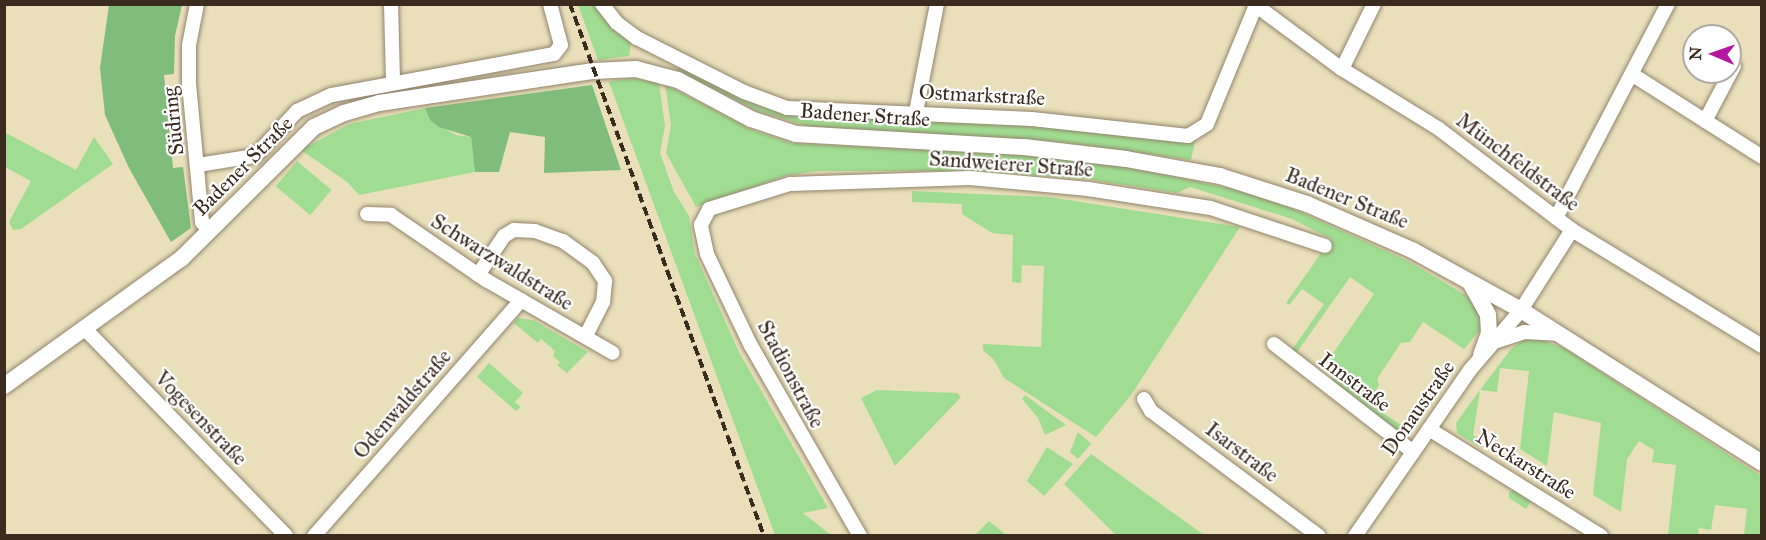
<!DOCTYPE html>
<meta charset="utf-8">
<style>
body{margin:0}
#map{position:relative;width:1766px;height:540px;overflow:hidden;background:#e9dfbb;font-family:"IM FELL Great Primer",serif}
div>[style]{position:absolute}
.green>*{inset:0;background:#a0dd92;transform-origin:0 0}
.forest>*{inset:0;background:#80bc7c}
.roads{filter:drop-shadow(0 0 2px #92846c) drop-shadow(0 0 2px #92846c)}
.minor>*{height:14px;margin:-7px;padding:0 7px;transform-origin:7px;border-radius:7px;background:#fff}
.major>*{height:16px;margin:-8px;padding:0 8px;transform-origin:8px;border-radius:8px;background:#fff}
.rail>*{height:4px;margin-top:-2px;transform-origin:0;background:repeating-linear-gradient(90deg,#3b2a1e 0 9px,transparent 0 13.5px)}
span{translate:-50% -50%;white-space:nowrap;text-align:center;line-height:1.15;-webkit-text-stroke:4.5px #fff;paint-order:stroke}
.street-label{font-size:21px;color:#3b2a1e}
.frame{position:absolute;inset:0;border:6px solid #3b2a1e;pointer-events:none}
.north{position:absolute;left:1682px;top:24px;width:60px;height:60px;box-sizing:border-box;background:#fff;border:2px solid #b1aaa5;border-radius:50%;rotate:272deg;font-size:16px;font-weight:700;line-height:24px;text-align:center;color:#3b2a1e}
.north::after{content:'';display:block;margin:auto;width:21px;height:27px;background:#b5179e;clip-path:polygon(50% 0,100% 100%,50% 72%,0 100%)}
</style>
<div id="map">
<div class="green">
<div style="clip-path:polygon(578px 5px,593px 5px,616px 32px,631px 42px,629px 56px,598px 60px)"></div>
<div style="clip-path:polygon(679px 67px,735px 95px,789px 115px,1054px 127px,1195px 141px,1191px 160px,1053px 141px,814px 128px,757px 111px,677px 70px)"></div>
<div style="clip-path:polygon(630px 78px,659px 83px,665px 126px,660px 153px,674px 192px,689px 216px,695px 254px,739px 352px,828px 508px,803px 513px,831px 535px,775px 535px,609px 82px)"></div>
<div style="clip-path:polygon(665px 84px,752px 130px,791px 143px,1036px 156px,1121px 166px,1238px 190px,1296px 210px,1408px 261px,1467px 296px,1480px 312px,1481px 329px,1464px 349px,1423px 322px,1410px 342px,1401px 343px,1377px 379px,1379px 385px,1368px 403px,1410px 431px,1402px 434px,1331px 381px,1338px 371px,1327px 362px,1374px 294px,1350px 277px,1295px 355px,1291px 351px,1324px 304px,1302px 289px,1289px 305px,1286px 303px,1331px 239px,1292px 219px,1190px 187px,1177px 193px,1086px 179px,972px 171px,818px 171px,785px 176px,696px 207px,666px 153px,671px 125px)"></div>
<div style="clip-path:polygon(425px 108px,430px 120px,456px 135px,471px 137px,475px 172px,359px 195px,347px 182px,301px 150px,349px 124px)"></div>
<div style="clip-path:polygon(4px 132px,76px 170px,94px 137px,113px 164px,21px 229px,13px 230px,9px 222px,31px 181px,5px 167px)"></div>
<div style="left:297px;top:161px;width:45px;height:33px;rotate:40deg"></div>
<div style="clip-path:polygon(912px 191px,1049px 197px,1240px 227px,1131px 395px,1096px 437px,1004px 378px,994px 360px,983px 350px,983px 344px,1041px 347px,1044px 266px,1022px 265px,1021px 283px,1012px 282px,1013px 235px,992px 233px,962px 214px,962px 204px,912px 202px)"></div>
<div style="clip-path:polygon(518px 318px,533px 320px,588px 352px,567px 373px,557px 365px,560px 362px,553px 356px,555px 351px,541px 339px,538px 343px,514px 323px)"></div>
<div style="clip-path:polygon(1536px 338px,1564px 348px,1761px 476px,1761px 535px,1744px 535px,1747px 509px,1715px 505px,1711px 530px,1699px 528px,1698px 535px,1668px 535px,1676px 465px,1652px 462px,1654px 450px,1639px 441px,1627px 459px,1621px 512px,1593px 495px,1601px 423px,1554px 412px,1547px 466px,1520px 449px,1529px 371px,1500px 368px,1497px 392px,1480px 390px,1473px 435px,1482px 440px,1479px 447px,1457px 433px,1456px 423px,1480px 390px,1511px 349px,1523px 340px)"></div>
<div style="clip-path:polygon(489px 363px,523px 393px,515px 402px,521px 407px,516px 411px,477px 377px)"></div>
<div style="clip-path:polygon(877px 390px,957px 393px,961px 397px,895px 466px,861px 398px)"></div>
<div style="clip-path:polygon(1025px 395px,1066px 425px,1045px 435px,1038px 418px,1022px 399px)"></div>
<div style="clip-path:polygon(1078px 432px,1091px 444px,1078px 459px,1070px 452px)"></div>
<div style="clip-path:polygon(1047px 447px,1073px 464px,1044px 496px,1027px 481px)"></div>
<div style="clip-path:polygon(1091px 454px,1204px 535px,1116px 535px,1064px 484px)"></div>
<div style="clip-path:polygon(1514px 490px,1532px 500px,1526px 509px,1509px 498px,1509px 492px)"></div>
<div style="clip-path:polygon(989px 521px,1005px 534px,1004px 535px,975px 535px)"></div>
</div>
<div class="forest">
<div style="clip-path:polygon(109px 5px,182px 5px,175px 36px,174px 74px,164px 75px,173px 168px,183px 167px,191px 228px,171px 242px,129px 168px,105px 115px,100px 68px)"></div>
<div style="clip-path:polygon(592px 85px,621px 170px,544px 173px,545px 137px,510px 132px,499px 172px,475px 172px,471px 137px,439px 127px,430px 120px,425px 108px)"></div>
</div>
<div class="roads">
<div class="minor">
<div style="left:197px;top:4px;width:42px;rotate:101deg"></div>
<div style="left:189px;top:45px;width:39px;rotate:90deg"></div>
<div style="left:189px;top:84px;width:139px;rotate:84.6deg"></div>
<div style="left:202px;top:222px;width:12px;rotate:48deg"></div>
<div style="left:391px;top:4px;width:79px;rotate:88.5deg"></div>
<div style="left:602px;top:4px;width:24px;rotate:52deg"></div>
<div style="left:617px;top:23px;width:25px;rotate:37deg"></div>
<div style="left:637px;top:38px;width:120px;rotate:26.8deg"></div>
<div style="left:744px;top:92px;width:46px;rotate:20.4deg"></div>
<div style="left:787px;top:108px;width:245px;rotate:2.6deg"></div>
<div style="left:1032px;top:119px;width:157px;rotate:6.2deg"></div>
<div style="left:1188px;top:136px;width:22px;rotate:-32deg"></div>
<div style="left:1207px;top:124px;width:129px;rotate:-67.6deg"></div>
<div style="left:1254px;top:4px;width:109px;rotate:36.5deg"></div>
<div style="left:1342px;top:69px;width:114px;rotate:31.7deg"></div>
<div style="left:1439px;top:129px;width:167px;rotate:37.2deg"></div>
<div style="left:1572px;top:230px;width:223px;rotate:31.4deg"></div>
<div style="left:1342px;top:69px;width:72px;rotate:-63.8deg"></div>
<div style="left:1633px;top:75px;width:153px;rotate:32.4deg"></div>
<div style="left:916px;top:112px;width:110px;rotate:-79deg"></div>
<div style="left:1705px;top:121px;width:62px;rotate:-62.2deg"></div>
<div style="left:198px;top:165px;width:58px;rotate:-9deg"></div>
<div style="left:255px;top:156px;width:62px;rotate:-47deg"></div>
<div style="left:297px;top:111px;width:38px;rotate:-25deg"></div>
<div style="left:332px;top:95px;width:226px;rotate:-10.5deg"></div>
<div style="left:554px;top:54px;width:11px;rotate:-52deg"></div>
<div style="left:561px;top:45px;width:42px;rotate:-105deg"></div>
<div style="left:367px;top:214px;width:24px;rotate:2deg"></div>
<div style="left:391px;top:215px;width:115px;rotate:34.4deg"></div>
<div style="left:486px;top:280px;width:146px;rotate:29.9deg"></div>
<div style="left:1556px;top:218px;width:242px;rotate:-62.4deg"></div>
<div style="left:478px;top:275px;width:47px;rotate:-56.3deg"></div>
<div style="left:504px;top:236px;width:12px;rotate:-31deg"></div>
<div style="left:514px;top:230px;width:21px;rotate:3deg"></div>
<div style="left:535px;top:231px;width:30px;rotate:20deg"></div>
<div style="left:563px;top:241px;width:37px;rotate:36deg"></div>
<div style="left:593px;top:263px;width:22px;rotate:56deg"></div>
<div style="left:605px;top:281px;width:21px;rotate:95deg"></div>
<div style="left:603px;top:302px;width:39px;rotate:117deg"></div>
<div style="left:86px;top:330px;width:287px;rotate:45.8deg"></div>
<div style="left:1497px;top:341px;width:28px;rotate:-18deg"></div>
<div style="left:1524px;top:332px;width:33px;rotate:3deg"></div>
<div style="left:1274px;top:344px;width:176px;rotate:37.8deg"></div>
<div style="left:1144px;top:399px;width:14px;rotate:60deg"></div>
<div style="left:1151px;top:411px;width:209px;rotate:36.7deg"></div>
<div style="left:1429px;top:429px;width:203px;rotate:31.9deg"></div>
<div style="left:314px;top:536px;width:314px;rotate:-48.7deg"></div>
<div style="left:860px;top:536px;width:219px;rotate:-119.8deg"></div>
<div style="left:751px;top:346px;width:102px;rotate:-115.6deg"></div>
<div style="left:707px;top:254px;width:30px;rotate:-102deg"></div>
<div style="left:701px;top:225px;width:18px;rotate:-63deg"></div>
<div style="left:709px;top:209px;width:85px;rotate:-17.2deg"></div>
<div style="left:790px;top:184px;width:180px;rotate:-1.9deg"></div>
<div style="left:970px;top:178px;width:119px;rotate:5.3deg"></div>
<div style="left:1088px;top:189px;width:124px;rotate:8.8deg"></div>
<div style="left:1211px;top:208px;width:120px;rotate:18.4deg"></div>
<div style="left:1355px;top:536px;width:202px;rotate:-55.3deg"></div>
<div style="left:1470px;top:370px;width:79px;rotate:-49.6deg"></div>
<div style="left:1521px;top:310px;width:95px;rotate:-57.5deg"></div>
</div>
<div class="major">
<div style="left:1471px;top:284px;width:35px;rotate:61deg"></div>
<div style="left:1488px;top:315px;width:18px;rotate:87deg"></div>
<div style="left:1489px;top:333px;width:23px;rotate:110deg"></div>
<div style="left:4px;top:386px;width:218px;rotate:-35.7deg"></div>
<div style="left:181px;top:259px;width:187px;rotate:-44.8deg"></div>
<div style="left:314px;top:127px;width:33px;rotate:-25deg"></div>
<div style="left:344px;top:113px;width:36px;rotate:-16deg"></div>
<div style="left:379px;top:103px;width:217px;rotate:-8.5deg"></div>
<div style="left:594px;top:71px;width:42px;rotate:-2.7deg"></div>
<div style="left:636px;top:69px;width:43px;rotate:14.7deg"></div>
<div style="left:678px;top:80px;width:83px;rotate:28.1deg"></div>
<div style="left:751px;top:119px;width:47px;rotate:18.4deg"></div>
<div style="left:796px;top:134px;width:228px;rotate:3.3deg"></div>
<div style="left:1024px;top:147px;width:103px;rotate:6.7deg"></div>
<div style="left:1126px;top:159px;width:96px;rotate:10.3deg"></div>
<div style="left:1220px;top:176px;width:91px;rotate:17.8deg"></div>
<div style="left:1307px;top:204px;width:117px;rotate:23.7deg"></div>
<div style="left:1414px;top:251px;width:122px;rotate:28.9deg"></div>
<div style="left:1521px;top:310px;width:285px;rotate:32.4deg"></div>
</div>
</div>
<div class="rail">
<div style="left:570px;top:4px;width:566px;rotate:69.97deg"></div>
</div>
<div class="street-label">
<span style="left:982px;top:95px;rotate:3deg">Ostmarkstraße</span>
<span style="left:865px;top:115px;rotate:4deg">Badener Straße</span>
<span style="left:173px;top:121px;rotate:-96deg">Südring</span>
<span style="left:1518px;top:162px;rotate:37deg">Münchfeldstraße</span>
<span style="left:1011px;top:164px;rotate:4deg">Sandweierer Straße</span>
<span style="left:243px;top:166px;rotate:-45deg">Badener Straße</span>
<span style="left:1347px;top:198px;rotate:22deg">Badener Straße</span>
<span style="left:502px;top:262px;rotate:32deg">Schwarzwaldstraße</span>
<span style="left:791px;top:374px;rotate:62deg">Stadionstraße</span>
<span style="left:1355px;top:382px;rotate:37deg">Innstraße</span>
<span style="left:402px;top:404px;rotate:-49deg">Odenwaldstraße</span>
<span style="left:1418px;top:408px;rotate:-55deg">Donaustraße</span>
<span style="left:201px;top:418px;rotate:46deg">Vogesenstraße</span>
<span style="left:1242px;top:452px;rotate:37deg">Isarstraße</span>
<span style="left:1526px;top:464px;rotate:32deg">Neckarstraße</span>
</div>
<div class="frame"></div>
<div class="north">N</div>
</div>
